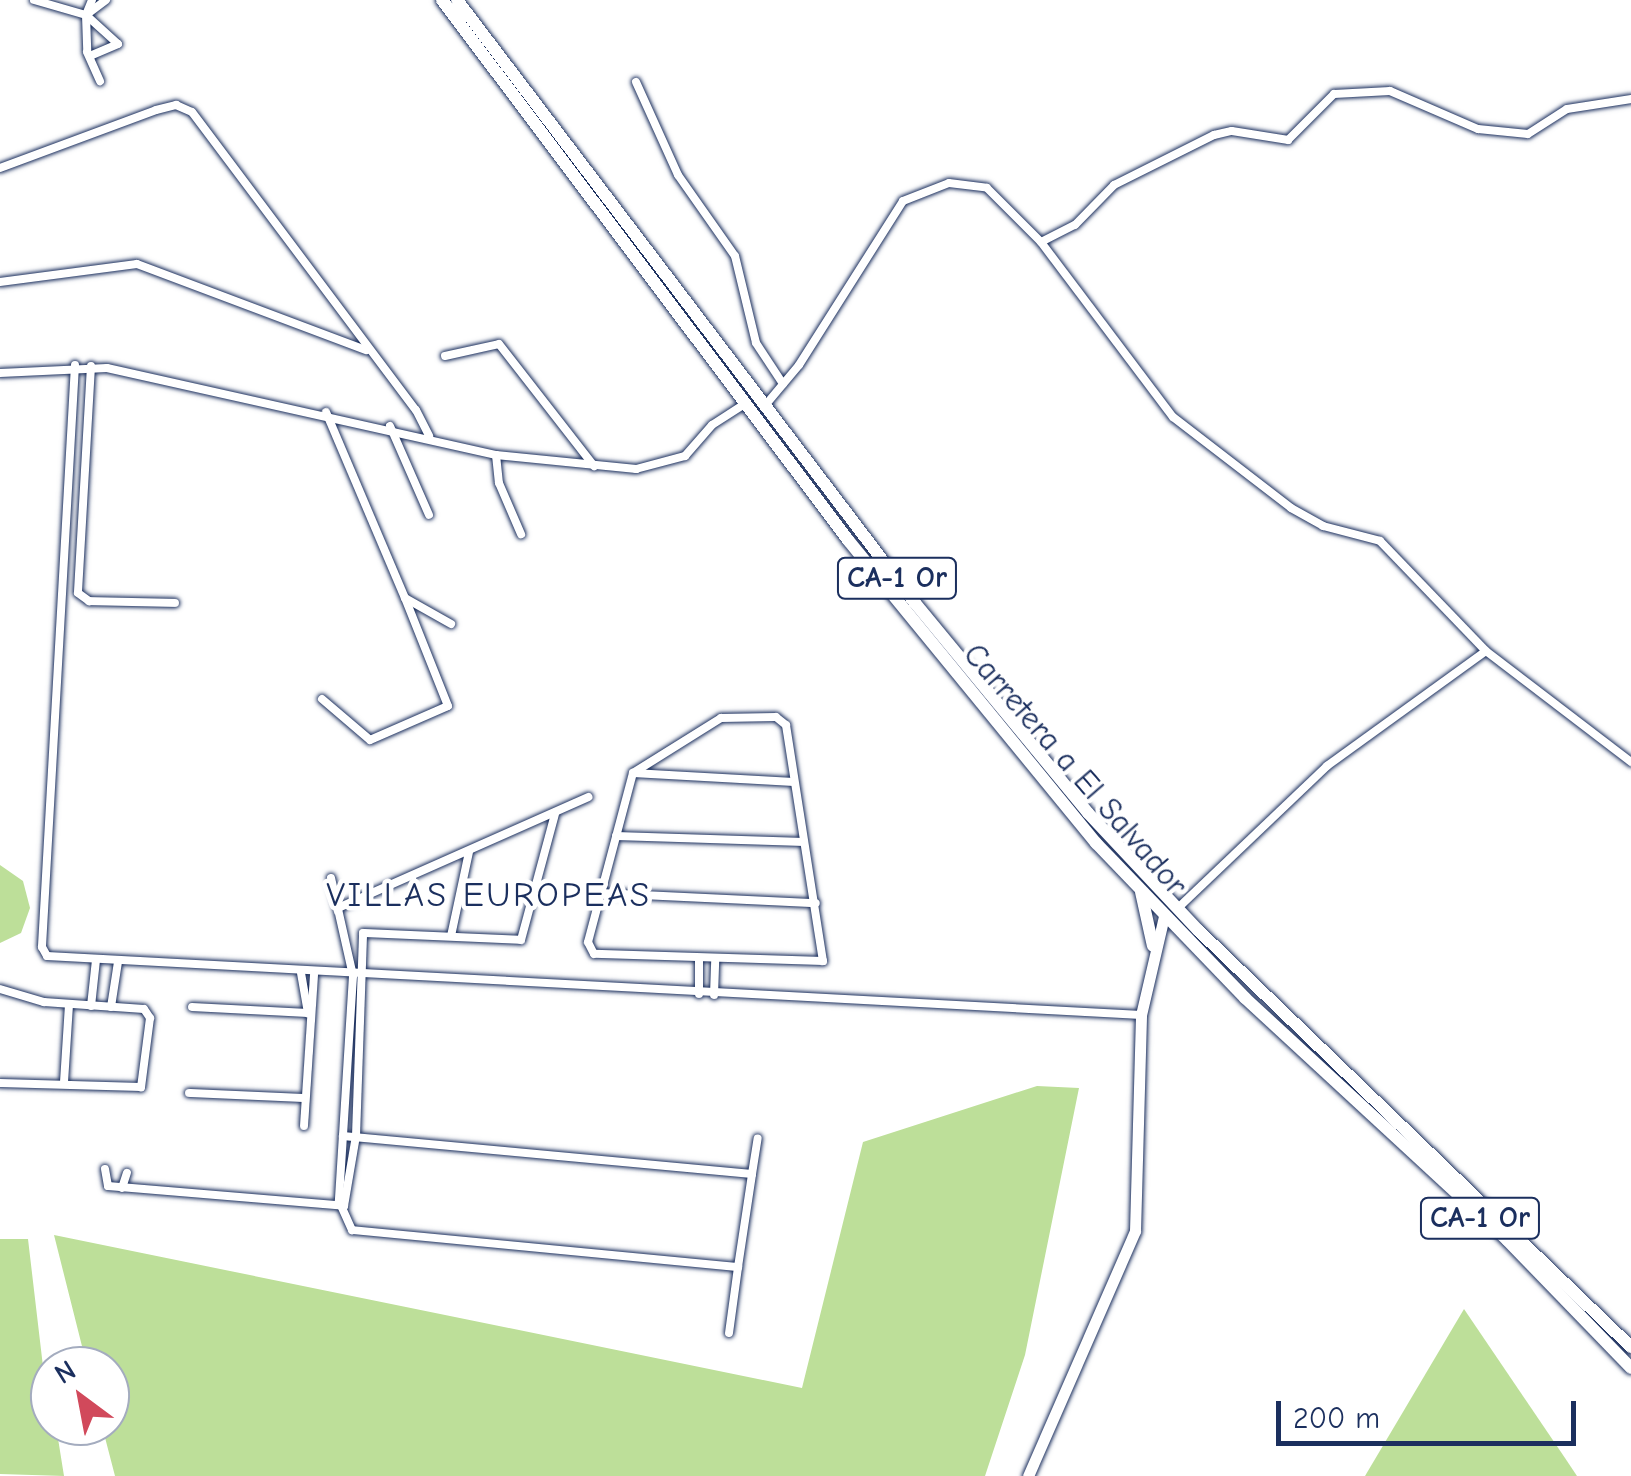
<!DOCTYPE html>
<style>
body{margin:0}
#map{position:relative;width:1631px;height:1476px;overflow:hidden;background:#fff;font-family:"Comic Neue",sans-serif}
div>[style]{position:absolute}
.green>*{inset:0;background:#bddf99}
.roads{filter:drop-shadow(0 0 2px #1b2f5e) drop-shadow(0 0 2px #1b2f5e)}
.minor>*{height:8px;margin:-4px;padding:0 4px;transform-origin:4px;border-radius:4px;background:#fff}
.secondary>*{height:11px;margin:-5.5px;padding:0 5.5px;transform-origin:5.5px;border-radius:5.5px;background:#fff}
.trunk>*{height:12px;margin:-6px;padding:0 6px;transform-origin:6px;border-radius:6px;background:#fff}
span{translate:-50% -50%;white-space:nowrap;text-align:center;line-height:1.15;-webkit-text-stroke:9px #fff;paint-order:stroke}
.shield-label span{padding:2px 8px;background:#fff;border:2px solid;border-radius:8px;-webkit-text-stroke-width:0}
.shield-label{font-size:30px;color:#1b2f5e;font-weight:700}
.street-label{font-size:32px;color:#1b2f5e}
.neighbourhood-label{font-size:35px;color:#1b2f5e;letter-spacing:2.5px}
.north{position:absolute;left:30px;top:1346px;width:100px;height:100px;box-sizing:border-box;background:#fff;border:2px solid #a4acbf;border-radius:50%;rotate:328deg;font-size:28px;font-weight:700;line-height:40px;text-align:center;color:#1b2f5e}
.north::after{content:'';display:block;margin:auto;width:35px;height:45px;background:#d1495b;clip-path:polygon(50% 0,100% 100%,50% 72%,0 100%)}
.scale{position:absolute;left:1276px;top:1401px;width:300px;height:45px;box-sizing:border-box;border:5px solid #1b2f5e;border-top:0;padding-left:12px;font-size:30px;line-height:35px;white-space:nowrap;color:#1b2f5e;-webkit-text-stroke:8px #fff;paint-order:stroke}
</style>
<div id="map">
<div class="green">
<div style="clip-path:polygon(0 865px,23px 881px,30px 908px,21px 933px,0 943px)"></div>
<div style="clip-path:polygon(1037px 1086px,1079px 1088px,1025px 1355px,985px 1476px,115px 1476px,102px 1426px,110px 1426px,110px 1366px,87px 1366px,54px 1235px,802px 1388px,863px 1142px)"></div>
<div style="clip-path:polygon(0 1239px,28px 1239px,50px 1426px,56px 1426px,64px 1476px,0 1474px)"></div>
<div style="clip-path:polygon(1464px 1309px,1565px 1458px,1577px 1476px,1365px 1476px)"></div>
</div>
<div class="roads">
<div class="minor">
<div style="left:34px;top:0;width:54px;rotate:16.1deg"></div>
<div style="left:86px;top:15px;width:43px;rotate:42.2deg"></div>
<div style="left:118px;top:44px;width:30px;rotate:157deg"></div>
<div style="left:92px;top:0;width:16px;rotate:112deg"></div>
<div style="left:86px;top:15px;width:37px;rotate:88deg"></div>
<div style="left:87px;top:52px;width:32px;rotate:66deg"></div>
<div style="left:86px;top:15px;width:25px;rotate:-37deg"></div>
<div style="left:636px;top:82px;width:102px;rotate:65.7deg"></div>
<div style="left:678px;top:175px;width:99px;rotate:54.9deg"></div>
<div style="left:735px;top:256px;width:89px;rotate:76.4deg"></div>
<div style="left:756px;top:343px;width:49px;rotate:56.6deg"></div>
<div style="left:0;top:168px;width:166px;rotate:-20.4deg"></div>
<div style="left:156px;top:110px;width:21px;rotate:-14deg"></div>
<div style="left:176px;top:105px;width:17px;rotate:24deg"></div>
<div style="left:192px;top:112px;width:373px;rotate:53.1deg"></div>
<div style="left:416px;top:410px;width:29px;rotate:63deg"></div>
<div style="left:1041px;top:242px;width:38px;rotate:-27deg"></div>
<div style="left:1075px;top:225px;width:56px;rotate:-45.7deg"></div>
<div style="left:1114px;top:185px;width:112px;rotate:-26.6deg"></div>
<div style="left:1214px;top:135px;width:18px;rotate:-13deg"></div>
<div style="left:1232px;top:131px;width:57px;rotate:9.1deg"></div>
<div style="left:1288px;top:140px;width:65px;rotate:-45deg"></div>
<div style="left:1334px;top:94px;width:56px;rotate:-3.1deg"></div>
<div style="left:1390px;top:91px;width:96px;rotate:23.4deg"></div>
<div style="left:1478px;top:129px;width:50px;rotate:5.7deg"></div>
<div style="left:1528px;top:134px;width:46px;rotate:-32.7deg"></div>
<div style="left:1567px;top:109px;width:65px;rotate:-8.9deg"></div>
<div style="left:0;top:282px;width:138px;rotate:-7.5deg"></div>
<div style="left:137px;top:264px;width:245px;rotate:20.6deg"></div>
<div style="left:445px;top:356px;width:55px;rotate:-12.5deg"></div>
<div style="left:499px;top:344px;width:155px;rotate:52.1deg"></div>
<div style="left:75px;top:365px;width:583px;rotate:93.25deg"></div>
<div style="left:42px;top:947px;width:10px;rotate:61deg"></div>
<div style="left:47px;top:956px;width:1096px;rotate:3.09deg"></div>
<div style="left:91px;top:366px;width:227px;rotate:93.3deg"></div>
<div style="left:78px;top:593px;width:14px;rotate:36deg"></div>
<div style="left:89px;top:601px;width:86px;rotate:1.3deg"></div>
<div style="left:0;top:373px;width:107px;rotate:-2.7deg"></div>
<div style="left:107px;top:368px;width:399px;rotate:12.6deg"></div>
<div style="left:496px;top:455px;width:141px;rotate:5.7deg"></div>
<div style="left:636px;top:469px;width:51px;rotate:-14.9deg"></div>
<div style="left:685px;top:456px;width:41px;rotate:-48.9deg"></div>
<div style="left:712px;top:425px;width:40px;rotate:-32.9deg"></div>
<div style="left:768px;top:402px;width:48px;rotate:-50deg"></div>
<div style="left:799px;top:365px;width:194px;rotate:-57.6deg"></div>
<div style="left:903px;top:201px;width:49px;rotate:-21.4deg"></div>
<div style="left:949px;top:183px;width:38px;rotate:7deg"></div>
<div style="left:987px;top:188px;width:76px;rotate:45deg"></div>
<div style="left:1041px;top:242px;width:219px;rotate:53deg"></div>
<div style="left:1173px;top:417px;width:149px;rotate:37.6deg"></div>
<div style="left:1291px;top:508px;width:37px;rotate:29deg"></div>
<div style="left:1323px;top:526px;width:59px;rotate:14.7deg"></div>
<div style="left:1380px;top:541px;width:153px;rotate:46.1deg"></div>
<div style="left:1486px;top:651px;width:183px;rotate:37.4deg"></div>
<div style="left:326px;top:412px;width:202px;rotate:67deg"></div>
<div style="left:405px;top:598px;width:53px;rotate:29.5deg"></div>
<div style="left:390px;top:426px;width:97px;rotate:66.3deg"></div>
<div style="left:496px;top:455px;width:28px;rotate:84deg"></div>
<div style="left:499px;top:483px;width:56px;rotate:66.7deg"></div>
<div style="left:322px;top:699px;width:63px;rotate:40.5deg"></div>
<div style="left:370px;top:740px;width:85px;rotate:-23.6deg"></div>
<div style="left:448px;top:706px;width:116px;rotate:-111.7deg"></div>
<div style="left:721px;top:718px;width:55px;rotate:-1deg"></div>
<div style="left:776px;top:717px;width:13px;rotate:39deg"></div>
<div style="left:786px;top:725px;width:239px;rotate:81.1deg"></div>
<div style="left:823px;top:961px;width:229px;rotate:-178.2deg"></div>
<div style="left:594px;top:954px;width:13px;rotate:-117deg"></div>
<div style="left:588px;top:942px;width:175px;rotate:-75.1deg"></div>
<div style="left:633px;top:773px;width:104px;rotate:-32deg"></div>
<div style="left:633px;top:773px;width:161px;rotate:3.2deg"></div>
<div style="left:616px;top:836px;width:188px;rotate:1.8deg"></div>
<div style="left:331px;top:878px;width:100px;rotate:77.3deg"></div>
<div style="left:353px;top:976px;width:225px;rotate:93.6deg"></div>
<div style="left:339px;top:1201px;width:32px;rotate:66deg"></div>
<div style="left:352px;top:1230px;width:388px;rotate:5.5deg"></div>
<div style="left:738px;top:1267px;width:94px;rotate:-81.4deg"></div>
<div style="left:752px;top:1174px;width:411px;rotate:-174.7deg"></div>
<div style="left:600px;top:893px;width:216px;rotate:2.7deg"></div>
<div style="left:338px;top:908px;width:274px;rotate:-23.9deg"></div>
<div style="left:1178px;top:908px;width:206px;rotate:-43.6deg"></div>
<div style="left:1327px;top:766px;width:196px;rotate:-35.9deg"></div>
<div style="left:451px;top:936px;width:86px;rotate:-77.9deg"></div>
<div style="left:301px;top:973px;width:41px;rotate:80.1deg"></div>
<div style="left:0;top:989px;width:46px;rotate:16.5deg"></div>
<div style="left:44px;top:1002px;width:100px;rotate:4deg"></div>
<div style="left:144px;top:1009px;width:11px;rotate:56deg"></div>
<div style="left:150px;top:1018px;width:70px;rotate:97.4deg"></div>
<div style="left:141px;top:1087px;width:141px;rotate:-178.4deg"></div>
<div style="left:699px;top:994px;width:35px;rotate:-90deg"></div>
<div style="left:714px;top:995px;width:36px;rotate:-88deg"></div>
<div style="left:91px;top:1006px;width:46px;rotate:-83.8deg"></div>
<div style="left:111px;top:1007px;width:46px;rotate:-81.2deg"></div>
<div style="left:192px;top:1007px;width:116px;rotate:3deg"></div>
<div style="left:64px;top:1082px;width:77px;rotate:-86.3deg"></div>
<div style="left:189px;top:1093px;width:116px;rotate:2.5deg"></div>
<div style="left:304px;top:1126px;width:152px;rotate:-86.2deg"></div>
<div style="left:105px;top:1169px;width:17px;rotate:80deg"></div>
<div style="left:108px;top:1186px;width:237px;rotate:4.8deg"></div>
<div style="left:752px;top:1174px;width:36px;rotate:-81deg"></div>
<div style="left:122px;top:1188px;width:16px;rotate:-72deg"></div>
<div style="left:344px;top:1206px;width:71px;rotate:-80.3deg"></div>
<div style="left:356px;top:1136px;width:203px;rotate:-88deg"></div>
<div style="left:363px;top:933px;width:158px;rotate:2.5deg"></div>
<div style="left:521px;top:940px;width:131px;rotate:-74.9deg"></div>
<div style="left:729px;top:1333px;width:67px;rotate:-82.2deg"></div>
</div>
<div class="secondary">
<div style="left:1028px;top:1476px;width:267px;rotate:-66.4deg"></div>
<div style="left:1135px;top:1231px;width:216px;rotate:-88.4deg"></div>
<div style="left:1141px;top:1015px;width:102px;rotate:-76.9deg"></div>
</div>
<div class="trunk">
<div style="left:442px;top:0;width:676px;rotate:53.06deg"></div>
<div style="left:848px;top:540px;width:392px;rotate:50.7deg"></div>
<div style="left:1096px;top:843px;width:215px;rotate:46.1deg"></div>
<div style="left:1245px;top:998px;width:357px;rotate:42.7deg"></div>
<div style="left:1507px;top:1240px;width:178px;rotate:45.9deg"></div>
<div style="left:457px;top:0;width:757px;rotate:52.78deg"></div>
<div style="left:915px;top:603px;width:272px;rotate:50.5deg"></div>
<div style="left:1088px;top:813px;width:161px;rotate:46.8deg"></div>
<div style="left:1198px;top:930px;width:601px;rotate:43.92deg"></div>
<div style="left:1141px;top:892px;width:55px;rotate:77.5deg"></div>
</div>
</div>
<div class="shield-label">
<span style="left:897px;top:578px">CA-1 Or</span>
<span style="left:1480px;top:1218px">CA-1 Or</span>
</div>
<div class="street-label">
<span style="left:1075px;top:770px;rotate:49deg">Carretera a El Salvador</span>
</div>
<div class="neighbourhood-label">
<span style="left:489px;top:895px">VILLAS EUROPEAS</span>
</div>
<div class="north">N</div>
<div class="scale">200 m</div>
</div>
